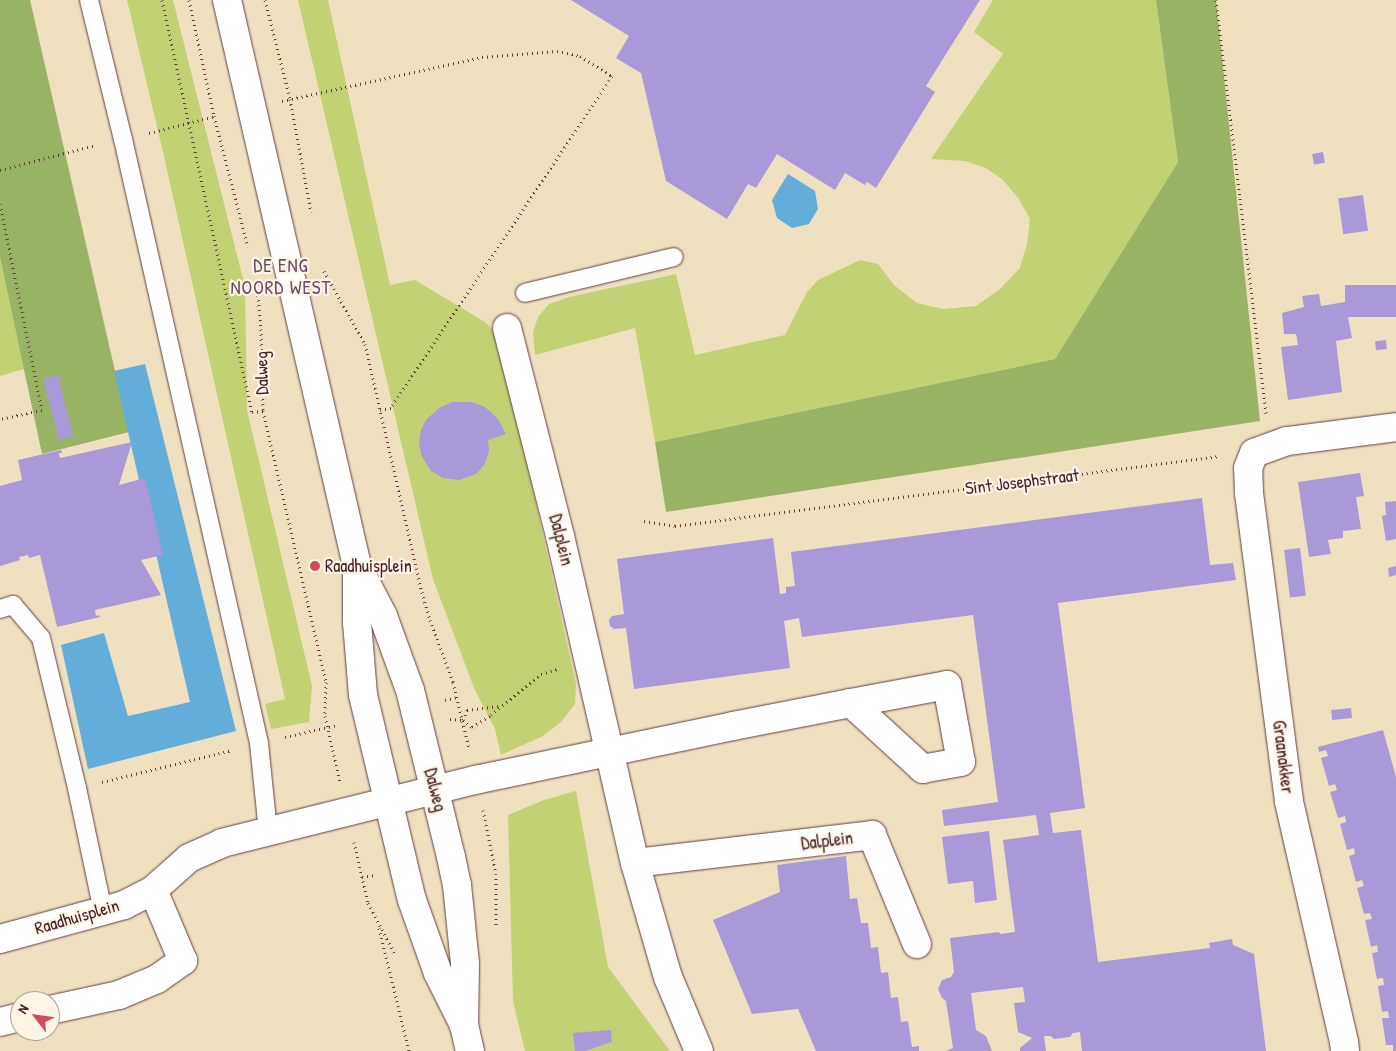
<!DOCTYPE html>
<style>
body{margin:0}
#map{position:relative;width:1396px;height:1051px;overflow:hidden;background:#efe1c0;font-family:"Patrick Hand",sans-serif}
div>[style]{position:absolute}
.green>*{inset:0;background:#c2d173}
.forest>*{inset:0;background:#99b365}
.water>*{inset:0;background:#63addb}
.building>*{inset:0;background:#a999d9;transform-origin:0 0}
.path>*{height:3px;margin-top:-1.5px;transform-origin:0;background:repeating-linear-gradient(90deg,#633c41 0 1px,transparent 0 5px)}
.roads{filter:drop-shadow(0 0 1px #633c41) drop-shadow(0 0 1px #633c41)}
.lane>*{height:18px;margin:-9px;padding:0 9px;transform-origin:9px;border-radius:9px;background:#fff}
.street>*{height:28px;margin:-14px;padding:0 14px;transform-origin:14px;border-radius:14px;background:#fff}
.secondary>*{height:28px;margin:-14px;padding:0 14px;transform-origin:14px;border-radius:14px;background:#fff}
.dots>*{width:14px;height:14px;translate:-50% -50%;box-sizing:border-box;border:2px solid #fcf5e5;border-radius:50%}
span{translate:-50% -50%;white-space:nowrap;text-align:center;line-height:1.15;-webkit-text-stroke:4.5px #fcf5e5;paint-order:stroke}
.street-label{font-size:18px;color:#4a1f2b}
.poi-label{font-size:18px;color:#4a1f2b}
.left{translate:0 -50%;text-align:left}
.neighbourhood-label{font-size:19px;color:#6b4a68;letter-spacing:1px}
.north{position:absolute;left:10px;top:991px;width:50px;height:50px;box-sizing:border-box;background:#fcf5e5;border:1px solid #b59f9b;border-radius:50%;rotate:300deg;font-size:14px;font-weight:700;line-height:20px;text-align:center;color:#4a1f2b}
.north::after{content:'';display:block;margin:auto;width:18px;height:22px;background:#d1495b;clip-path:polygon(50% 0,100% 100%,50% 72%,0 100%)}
</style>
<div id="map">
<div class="green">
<div style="clip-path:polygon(127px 0,173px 0,245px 287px,247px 410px,312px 686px,309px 722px,271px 729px,265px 704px,285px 699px,163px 152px)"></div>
<div style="clip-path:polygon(298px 0,328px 0,390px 285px,415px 280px,485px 322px,499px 336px,576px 684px,575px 704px,561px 722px,543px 736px,501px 755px,495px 729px,474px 688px,433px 579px)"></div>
<div style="clip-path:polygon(993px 0,1156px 0,1178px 162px,1055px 359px,655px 442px,635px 328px,535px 355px,533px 332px,538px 317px,549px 304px,569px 297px,676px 274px,695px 355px,785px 335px,807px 292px,818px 280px,860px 260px,878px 264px,894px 285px,917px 303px,943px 309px,976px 306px,1000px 289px,1020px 268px,1027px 244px,1030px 219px,1019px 199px,1003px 180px,986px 168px,965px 161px,931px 159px,1003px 54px,974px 32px)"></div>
<div style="clip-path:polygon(0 257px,24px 369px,0 376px)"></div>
<div style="clip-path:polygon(576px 791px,608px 967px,670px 1051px,525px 1051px,513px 1001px,508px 815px,544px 800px)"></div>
</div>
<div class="forest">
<div style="clip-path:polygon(0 0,30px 0,129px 432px,42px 454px,0 257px)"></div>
<div style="clip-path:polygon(1156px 0,1216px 0,1260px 421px,666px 512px,655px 442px,1055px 359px,1178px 162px)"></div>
</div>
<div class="water">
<div style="clip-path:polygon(788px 174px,815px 191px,818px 209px,809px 224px,792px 228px,777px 218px,772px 200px)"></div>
<div style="clip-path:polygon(145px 364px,236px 731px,88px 769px,61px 645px,104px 633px,128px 716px,190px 702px,114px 371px)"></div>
</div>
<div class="building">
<div style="clip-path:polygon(571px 0,980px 0,926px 86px,935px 92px,876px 188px,867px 182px,865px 185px,845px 173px,835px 190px,777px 154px,756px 188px,748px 184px,727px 219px,666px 181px,641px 73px,616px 58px,629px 36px)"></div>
<div style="left:1323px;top:152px;width:11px;height:11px;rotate:80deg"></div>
<div style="left:1363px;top:195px;width:36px;height:25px;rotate:82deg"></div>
<div style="left:1396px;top:285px;width:32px;height:51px;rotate:90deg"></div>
<div style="clip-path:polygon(1319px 294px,1321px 306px,1345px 302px,1352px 338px,1336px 341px,1342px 392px,1288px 400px,1281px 347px,1298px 345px,1296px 334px,1284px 334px,1282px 313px,1304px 307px,1302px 296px)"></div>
<div style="left:1386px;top:340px;width:9px;height:11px;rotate:84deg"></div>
<div style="left:58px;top:375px;width:63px;height:15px;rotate:76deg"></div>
<div style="clip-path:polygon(452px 402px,472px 402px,485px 407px,498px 419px,506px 434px,488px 440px,489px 451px,485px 464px,476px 474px,459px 480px,443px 478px,431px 471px,422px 457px,419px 444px,421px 430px,426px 420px,439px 408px)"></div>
<div style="clip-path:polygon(132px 442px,119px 485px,145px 478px,163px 555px,141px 560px,161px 595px,95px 610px,96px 616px,99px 615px,100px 617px,57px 627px,40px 555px,29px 558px,28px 555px,19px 557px,20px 560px,0 566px,0 486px,22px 480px,18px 460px,61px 450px,62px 453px,59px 453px,60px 458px)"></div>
<div style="clip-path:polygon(1360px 473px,1364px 496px,1356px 497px,1361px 529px,1343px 531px,1343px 538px,1328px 540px,1331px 554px,1309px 557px,1298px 482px)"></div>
<div style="clip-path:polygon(1202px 498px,1210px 565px,1233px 563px,1236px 580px,1058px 603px,1085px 808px,1050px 813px,1053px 833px,1081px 830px,1098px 962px,1210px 948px,1209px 943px,1232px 939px,1233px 945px,1254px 954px,1266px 1051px,1082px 1051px,1080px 1032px,1073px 1033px,1070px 1037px,1054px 1039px,1051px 1036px,1044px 1036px,1046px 1051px,1020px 1051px,1020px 1048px,1032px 1038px,1018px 1032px,1014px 1003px,1025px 1002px,1023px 987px,971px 993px,976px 1030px,986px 1036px,992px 1051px,946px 1051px,953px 1048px,946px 1001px,942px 998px,938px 989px,942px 980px,951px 977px,954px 972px,950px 938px,999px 932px,1000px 934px,1015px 932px,1003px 840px,1039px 835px,1036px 815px,944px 826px,942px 810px,998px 802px,973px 615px,802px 637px,799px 618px,784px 621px,790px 668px,634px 689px,626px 628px,614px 629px,610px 626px,609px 620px,612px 616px,624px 614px,617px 559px,773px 538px,780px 594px,786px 593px,786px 587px,795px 586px,791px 552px)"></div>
<div style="clip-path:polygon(1396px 501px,1396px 539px,1386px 541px,1382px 516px,1386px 515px,1385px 502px)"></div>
<div style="left:1300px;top:548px;width:48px;height:16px;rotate:83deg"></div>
<div style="clip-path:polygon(1396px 566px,1396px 575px,1389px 577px,1388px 568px)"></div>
<div style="left:1351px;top:708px;width:10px;height:20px;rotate:84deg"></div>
<div style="clip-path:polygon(1383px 730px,1396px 777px,1396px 1051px,1393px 1051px,1393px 1045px,1386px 1045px,1382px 1018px,1389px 1018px,1388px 1011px,1382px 1012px,1378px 986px,1384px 985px,1383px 978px,1377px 979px,1376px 975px,1372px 953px,1378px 952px,1377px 945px,1371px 947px,1365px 920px,1372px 919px,1370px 913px,1364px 914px,1357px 888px,1364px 886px,1362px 880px,1356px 882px,1349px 856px,1355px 854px,1354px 848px,1347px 850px,1340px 824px,1346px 822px,1345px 816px,1338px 818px,1330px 792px,1337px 790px,1335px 784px,1329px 786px,1321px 758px,1328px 756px,1326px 750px,1319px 752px,1318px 747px)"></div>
<div style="clip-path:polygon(989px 831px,997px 900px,975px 903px,973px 881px,948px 884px,942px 837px)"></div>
<div style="clip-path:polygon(846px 856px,850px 899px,857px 898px,861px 923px,868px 923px,871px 948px,878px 947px,881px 973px,888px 972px,891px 998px,898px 997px,901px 1022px,908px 1021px,912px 1047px,919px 1046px,919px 1051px,816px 1051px,798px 1009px,752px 1014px,713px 920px,780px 892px,777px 865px)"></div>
<div style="clip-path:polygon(611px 1030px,612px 1042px,585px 1051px,575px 1051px,573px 1033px)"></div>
</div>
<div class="path">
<div style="left:162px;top:0;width:422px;rotate:77.7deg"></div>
<div style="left:252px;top:412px;width:11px;rotate:-5deg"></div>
<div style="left:189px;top:0;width:119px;rotate:77.8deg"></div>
<div style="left:214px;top:116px;width:135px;rotate:75.5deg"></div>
<div style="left:265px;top:0;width:102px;rotate:75.8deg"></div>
<div style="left:290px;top:99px;width:115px;rotate:79.5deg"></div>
<div style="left:1216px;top:0;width:417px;rotate:83.1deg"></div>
<div style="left:282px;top:101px;width:205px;rotate:-12.4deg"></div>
<div style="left:482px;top:57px;width:75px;rotate:-4.6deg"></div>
<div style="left:557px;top:51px;width:24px;rotate:12deg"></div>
<div style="left:580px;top:56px;width:38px;rotate:32deg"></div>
<div style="left:612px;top:76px;width:399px;rotate:123.7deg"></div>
<div style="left:391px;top:408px;width:11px;rotate:170deg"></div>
<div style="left:149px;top:133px;width:68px;rotate:-14.4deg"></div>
<div style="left:0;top:170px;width:99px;rotate:-14.6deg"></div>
<div style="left:0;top:204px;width:210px;rotate:78.5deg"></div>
<div style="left:42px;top:410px;width:43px;rotate:167.9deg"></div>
<div style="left:324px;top:271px;width:84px;rotate:60.7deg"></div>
<div style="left:365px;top:344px;width:254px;rotate:77.1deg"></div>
<div style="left:422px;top:592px;width:29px;rotate:74deg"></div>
<div style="left:430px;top:620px;width:66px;rotate:69.6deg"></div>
<div style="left:453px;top:682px;width:68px;rotate:76.4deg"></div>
<div style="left:257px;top:285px;width:44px;rotate:84.8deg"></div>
<div style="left:261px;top:329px;width:82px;rotate:88.6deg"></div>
<div style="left:263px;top:411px;width:278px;rotate:76.9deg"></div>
<div style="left:326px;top:682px;width:34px;rotate:92deg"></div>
<div style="left:325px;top:716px;width:68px;rotate:77.2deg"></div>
<div style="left:644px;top:521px;width:31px;rotate:9deg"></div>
<div style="left:675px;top:526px;width:549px;rotate:-7.32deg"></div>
<div style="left:445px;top:700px;width:12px;rotate:-14deg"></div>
<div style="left:450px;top:719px;width:13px;rotate:4deg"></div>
<div style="left:463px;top:720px;width:11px;rotate:38deg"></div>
<div style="left:472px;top:727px;width:22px;rotate:-32deg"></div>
<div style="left:491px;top:715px;width:65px;rotate:-39.4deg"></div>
<div style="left:541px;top:674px;width:17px;rotate:-17deg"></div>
<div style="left:463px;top:720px;width:11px;rotate:-68deg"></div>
<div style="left:467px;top:710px;width:32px;rotate:-7deg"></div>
<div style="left:285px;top:737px;width:53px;rotate:-13deg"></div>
<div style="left:102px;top:782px;width:134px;rotate:-13.8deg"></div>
<div style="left:483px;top:810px;width:65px;rotate:78.5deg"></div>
<div style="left:496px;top:874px;width:54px;rotate:90deg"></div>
<div style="left:354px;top:842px;width:63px;rotate:77.1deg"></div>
<div style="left:368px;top:903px;width:58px;rotate:62.1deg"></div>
<div style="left:362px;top:877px;width:12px;rotate:-9deg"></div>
<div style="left:379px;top:928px;width:127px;rotate:76.3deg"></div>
</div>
<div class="roads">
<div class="lane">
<div style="left:89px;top:0;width:143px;rotate:76.3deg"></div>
<div style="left:123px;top:139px;width:619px;rotate:77.31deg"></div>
<div style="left:259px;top:743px;width:89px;rotate:84.2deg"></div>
<div style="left:525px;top:293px;width:153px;rotate:-13.6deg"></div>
<div style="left:0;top:609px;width:14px;rotate:-17deg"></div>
<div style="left:13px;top:605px;width:43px;rotate:49.7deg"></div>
<div style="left:41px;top:638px;width:154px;rotate:76.5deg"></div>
<div style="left:77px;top:788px;width:126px;rotate:78.1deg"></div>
</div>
<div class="street">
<div style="left:507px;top:328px;width:215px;rotate:75.7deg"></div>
<div style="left:560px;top:536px;width:335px;rotate:77.1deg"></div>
<div style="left:635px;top:863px;width:119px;rotate:73.9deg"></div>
<div style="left:668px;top:977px;width:80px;rotate:67.3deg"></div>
<div style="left:635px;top:863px;width:239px;rotate:-6.7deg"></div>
<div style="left:872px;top:835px;width:118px;rotate:67.6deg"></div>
<div style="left:0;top:939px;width:129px;rotate:-15.3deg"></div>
<div style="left:124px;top:905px;width:33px;rotate:-27deg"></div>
<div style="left:153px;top:890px;width:48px;rotate:-41.6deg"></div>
<div style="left:189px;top:858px;width:36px;rotate:-24deg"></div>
<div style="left:222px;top:843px;width:261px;rotate:-14deg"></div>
<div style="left:475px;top:780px;width:264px;rotate:-11.8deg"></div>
<div style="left:733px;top:726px;width:120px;rotate:-11deg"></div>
<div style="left:851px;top:703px;width:98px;rotate:-10.6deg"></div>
<div style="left:947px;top:685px;width:78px;rotate:79.7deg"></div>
<div style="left:961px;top:762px;width:39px;rotate:170deg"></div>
<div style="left:923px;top:769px;width:98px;rotate:-137.5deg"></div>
<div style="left:50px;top:1010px;width:71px;rotate:-12.3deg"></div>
<div style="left:119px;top:995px;width:41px;rotate:-22.8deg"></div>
<div style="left:157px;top:979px;width:32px;rotate:-35deg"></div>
<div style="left:183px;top:961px;width:77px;rotate:-112.9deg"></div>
<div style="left:0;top:1022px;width:21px;rotate:-14deg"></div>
<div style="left:1345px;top:1051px;width:9px;rotate:-96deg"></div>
<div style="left:1344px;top:1042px;width:247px;rotate:-102.9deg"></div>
<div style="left:1289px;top:801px;width:311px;rotate:-97.4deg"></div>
<div style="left:1249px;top:493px;width:25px;rotate:-92deg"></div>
<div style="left:1248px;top:468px;width:16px;rotate:-68deg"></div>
<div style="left:1254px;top:453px;width:35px;rotate:-20deg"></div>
<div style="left:1287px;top:441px;width:110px;rotate:-7.3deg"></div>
</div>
<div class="secondary">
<div style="left:227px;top:0;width:581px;rotate:77.06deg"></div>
<div style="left:357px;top:566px;width:56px;rotate:90deg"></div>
<div style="left:357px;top:622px;width:73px;rotate:85.3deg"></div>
<div style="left:363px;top:695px;width:211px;rotate:76.6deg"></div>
<div style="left:412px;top:900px;width:77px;rotate:70.4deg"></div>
<div style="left:438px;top:973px;width:58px;rotate:63.4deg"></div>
<div style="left:359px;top:570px;width:52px;rotate:62.4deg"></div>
<div style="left:383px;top:616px;width:79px;rotate:70deg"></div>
<div style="left:410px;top:690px;width:172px;rotate:76.2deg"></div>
<div style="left:451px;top:857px;width:29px;rotate:78deg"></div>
<div style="left:457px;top:885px;width:79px;rotate:84.2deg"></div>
<div style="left:465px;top:964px;width:61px;rotate:90.9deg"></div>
<div style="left:464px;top:1025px;width:27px;rotate:77deg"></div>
</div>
</div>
<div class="dots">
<div style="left:315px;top:566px;background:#d1495b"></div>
</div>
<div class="street-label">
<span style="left:262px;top:373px;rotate:-91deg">Dalweg</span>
<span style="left:1022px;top:482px;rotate:-7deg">Sint Josephstraat</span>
<span style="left:561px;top:540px;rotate:76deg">Dalplein</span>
<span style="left:1283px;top:757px;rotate:83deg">Graanakker</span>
<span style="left:435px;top:790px;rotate:76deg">Dalweg</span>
<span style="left:827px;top:841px;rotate:-7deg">Dalplein</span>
<span style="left:77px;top:917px;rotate:-16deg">Raadhuisplein</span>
</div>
<div class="poi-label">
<span class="left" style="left:325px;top:566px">Raadhuisplein</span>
</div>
<div class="neighbourhood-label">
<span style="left:281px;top:277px">DE ENG<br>NOORD WEST</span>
</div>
<div class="north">N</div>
</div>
